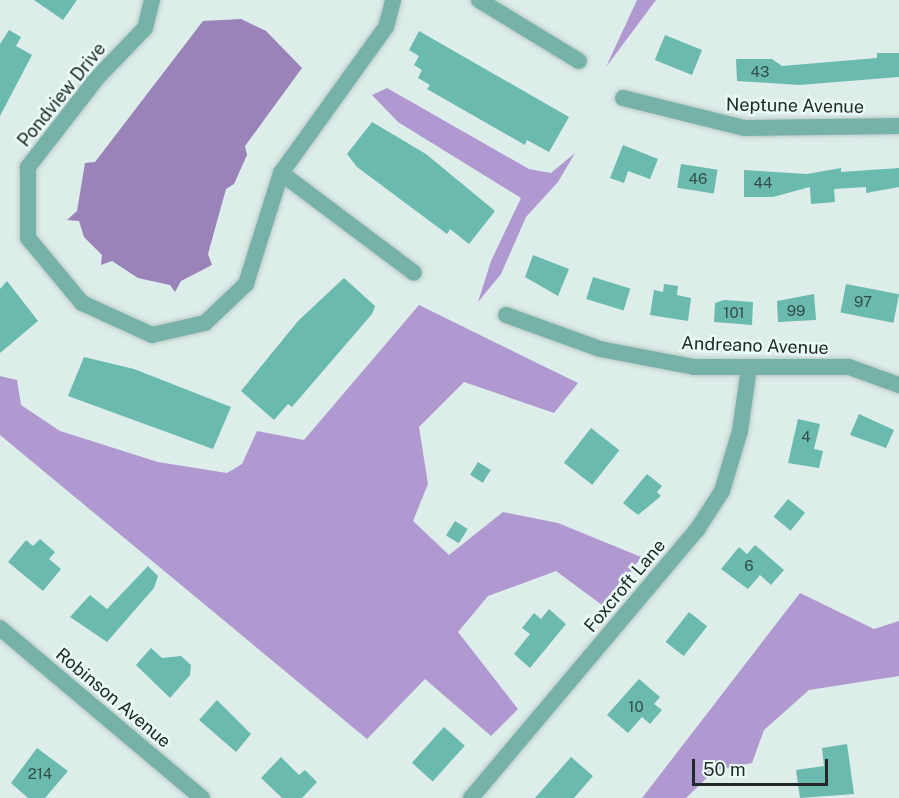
<!DOCTYPE html>
<style>
body{margin:0}
#map{position:relative;width:899px;height:798px;overflow:hidden;background:#ddedea;font-family:"Public Sans",sans-serif}
div>[style]{position:absolute}
.forest>*{inset:0;background:#b099d0}
.water>*{inset:0;background:#9983b8}
.building>*{inset:0;background:#6abaad;transform-origin:0 0}
.roads{filter:drop-shadow(0 0 2px #bbcac7) drop-shadow(0 0 2px #bbcac7)}
.minor>*{height:16px;margin:-8px;padding:0 8px;transform-origin:8px;border-radius:8px;background:#77b2a8}
span{translate:-50% -50%;white-space:nowrap;text-align:center;line-height:1.15;-webkit-text-stroke:5px #eafbf7;paint-order:stroke}
.number-label{font-size:15px;color:#344d48}
.number-label span{-webkit-text-stroke-width:0}
.street-label{font-size:18px;color:#222927}
.scale{position:absolute;left:692px;top:759px;width:136px;height:27px;box-sizing:border-box;border:3px solid #222927;border-top:0;padding-left:8px;font-size:18px;line-height:21px;white-space:nowrap;color:#222927;-webkit-text-stroke:4px #eafbf7;paint-order:stroke}
</style>
<div id="map">
<div class="forest">
<div style="clip-path:polygon(637px 0,656px 0,606px 67px)"></div>
<div style="clip-path:polygon(387px 88px,529px 169px,551px 173px,575px 153px,558px 182px,526px 217px,501px 274px,478px 302px,491px 261px,521px 198px,398px 122px,372px 95px)"></div>
<div style="clip-path:polygon(419px 305px,578px 383px,554px 413px,464px 382px,419px 427px,428px 484px,413px 521px,449px 555px,503px 512px,558px 523px,641px 557px,606px 608px,556px 571px,488px 596px,458px 632px,518px 709px,491px 736px,425px 679px,367px 739px,0 435px,0 376px,17px 380px,21px 405px,60px 431px,158px 462px,227px 473px,242px 464px,257px 431px,304px 440px)"></div>
<div style="clip-path:polygon(800px 593px,874px 629px,899px 621px,899px 676px,809px 690px,764px 730px,752px 763px,715px 770px,686px 798px,642px 798px)"></div>
</div>
<div class="water">
<div style="clip-path:polygon(241px 19px,266px 31px,302px 68px,245px 146px,247px 155px,234px 184px,226px 189px,208px 254px,212px 265px,181px 281px,175px 292px,170px 285px,138px 278px,112px 261px,101px 265px,102px 255px,84px 237px,79px 221px,67px 220px,77px 211px,85px 163px,95px 162px,203px 21px)"></div>
</div>
<div class="building">
<div style="clip-path:polygon(34px 0,77px 0,63px 20px)"></div>
<div style="clip-path:polygon(9px 30px,21px 37px,16px 46px,32px 55px,0 116px,0 44px)"></div>
<div style="clip-path:polygon(419px 31px,569px 117px,549px 152px,527px 140px,525px 145px,427px 89px,430px 85px,418px 78px,422px 70px,414px 65px,419px 56px,409px 50px)"></div>
<div style="left:665px;top:35px;width:40px;height:27px;rotate:22deg"></div>
<div style="clip-path:polygon(877px 53px,899px 53px,899px 77px,799px 85px,737px 81px,736px 59px,772px 59px,782px 66px,877px 58px)"></div>
<div style="clip-path:polygon(372px 122px,426px 154px,495px 211px,469px 244px,450px 229px,447px 234px,357px 167px,347px 154px)"></div>
<div style="clip-path:polygon(623px 145px,658px 159px,650px 179px,628px 171px,624px 183px,610px 178px)"></div>
<div style="left:681px;top:164px;width:37px;height:24px;rotate:9deg"></div>
<div style="clip-path:polygon(841px 168px,841px 172px,899px 168px,899px 187px,866px 193px,866px 187px,834px 189px,835px 202px,811px 204px,810px 187px,773px 197px,744px 197px,744px 170px,807px 174px)"></div>
<div style="clip-path:polygon(533px 255px,569px 269px,558px 296px,525px 277px)"></div>
<div style="left:593px;top:277px;width:39px;height:23px;rotate:17deg"></div>
<div style="clip-path:polygon(344px 278px,375px 306px,372px 314px,292px 407px,288px 404px,274px 420px,241px 391px,298px 321px)"></div>
<div style="clip-path:polygon(7px 281px,38px 321px,0 353px,0 289px)"></div>
<div style="clip-path:polygon(664px 284px,678px 286px,677px 295px,691px 298px,688px 321px,650px 315px,654px 290px,663px 292px)"></div>
<div style="left:846px;top:284px;width:54px;height:29px;rotate:11deg"></div>
<div style="clip-path:polygon(814px 294px,816px 320px,778px 322px,777px 301px)"></div>
<div style="clip-path:polygon(724px 300px,753px 302px,752px 325px,714px 322px,715px 303px)"></div>
<div style="clip-path:polygon(84px 357px,134px 369px,231px 407px,213px 449px,68px 396px)"></div>
<div style="clip-path:polygon(859px 414px,894px 430px,886px 448px,850px 435px)"></div>
<div style="clip-path:polygon(798px 419px,820px 424px,814px 449px,823px 451px,819px 468px,788px 463px)"></div>
<div style="left:591px;top:428px;width:36px;height:44px;rotate:38deg"></div>
<div style="left:478px;top:462px;width:15px;height:15px;rotate:32deg"></div>
<div style="clip-path:polygon(647px 474px,662px 486px,657px 492px,661px 496px,638px 515px,623px 503px)"></div>
<div style="left:788px;top:499px;width:22px;height:23px;rotate:39deg"></div>
<div style="left:455px;top:521px;width:15px;height:17px;rotate:32deg"></div>
<div style="clip-path:polygon(40px 539px,55px 552px,49px 559px,61px 569px,43px 591px,8px 562px,26px 540px,33px 546px)"></div>
<div style="clip-path:polygon(755px 545px,784px 570px,771px 585px,760px 575px,748px 589px,721px 569px,739px 547px,747px 554px)"></div>
<div style="clip-path:polygon(148px 566px,158px 576px,154px 588px,107px 642px,70px 617px,90px 595px,107px 609px)"></div>
<div style="clip-path:polygon(549px 609px,566px 624px,530px 668px,514px 654px,530px 634px,522px 628px,534px 613px,541px 619px)"></div>
<div style="left:689px;top:612px;width:23px;height:38px;rotate:38deg"></div>
<div style="clip-path:polygon(151px 648px,162px 658px,181px 656px,191px 665px,190px 675px,170px 698px,136px 665px)"></div>
<div style="clip-path:polygon(639px 679px,660px 697px,654px 704px,662px 710px,650px 724px,642px 717px,628px 733px,607px 715px)"></div>
<div style="clip-path:polygon(217px 700px,251px 734px,236px 752px,199px 720px)"></div>
<div style="left:444px;top:727px;width:28px;height:48px;rotate:42deg"></div>
<div style="clip-path:polygon(847px 744px,854px 794px,800px 798px,796px 770px,824px 766px,822px 748px)"></div>
<div style="clip-path:polygon(37px 748px,68px 771px,45px 798px,28px 798px,11px 783px)"></div>
<div style="clip-path:polygon(281px 757px,299px 775px,305px 770px,317px 782px,302px 798px,282px 798px,261px 778px)"></div>
<div style="clip-path:polygon(571px 757px,593px 776px,574px 798px,535px 798px)"></div>
</div>
<div class="roads">
<div class="minor">
<div style="left:152px;top:0;width:29px;rotate:104deg"></div>
<div style="left:145px;top:28px;width:69px;rotate:133.8deg"></div>
<div style="left:97px;top:78px;width:113px;rotate:127.8deg"></div>
<div style="left:28px;top:167px;width:71px;rotate:90deg"></div>
<div style="left:28px;top:238px;width:85px;rotate:50.3deg"></div>
<div style="left:82px;top:303px;width:77px;rotate:24.6deg"></div>
<div style="left:152px;top:335px;width:54px;rotate:-12.8deg"></div>
<div style="left:205px;top:323px;width:57px;rotate:-43.6deg"></div>
<div style="left:246px;top:284px;width:116px;rotate:-72.5deg"></div>
<div style="left:281px;top:173px;width:180px;rotate:-54.3deg"></div>
<div style="left:386px;top:27px;width:28px;rotate:-75deg"></div>
<div style="left:479px;top:0;width:117px;rotate:31.4deg"></div>
<div style="left:623px;top:98px;width:125px;rotate:13.9deg"></div>
<div style="left:744px;top:128px;width:155px;rotate:-0.7deg"></div>
<div style="left:281px;top:173px;width:166px;rotate:36.9deg"></div>
<div style="left:506px;top:315px;width:100px;rotate:19.9deg"></div>
<div style="left:600px;top:349px;width:96px;rotate:10.8deg"></div>
<div style="left:694px;top:367px;width:155px"></div>
<div style="left:849px;top:367px;width:53px;rotate:19.8deg"></div>
<div style="left:0;top:628px;width:264px;rotate:40.1deg"></div>
<div style="left:471px;top:798px;width:351px;rotate:-49.9deg"></div>
<div style="left:697px;top:530px;width:46px;rotate:-57.3deg"></div>
<div style="left:722px;top:491px;width:63px;rotate:-73.3deg"></div>
<div style="left:740px;top:431px;width:64px;rotate:-81.9deg"></div>
</div>
</div>
<div class="number-label">
<span style="left:760px;top:72px">43</span>
<span style="left:698px;top:179px">46</span>
<span style="left:763px;top:183px">44</span>
<span style="left:863px;top:302px">97</span>
<span style="left:796px;top:311px">99</span>
<span style="left:734px;top:313px">101</span>
<span style="left:806px;top:437px">4</span>
<span style="left:749px;top:566px">6</span>
<span style="left:636px;top:707px">10</span>
<span style="left:40px;top:774px">214</span>
</div>
<div class="street-label">
<span style="left:62px;top:95px;rotate:-51deg">Pondview Drive</span>
<span style="left:795px;top:106px;rotate:1deg">Neptune Avenue</span>
<span style="left:755px;top:346px;rotate:2deg">Andreano Avenue</span>
<span style="left:625px;top:586px;rotate:-50deg">Foxcroft Lane</span>
<span style="left:113px;top:698px;rotate:40deg">Robinson Avenue</span>
</div>
<div class="scale">50 m</div>
</div>
